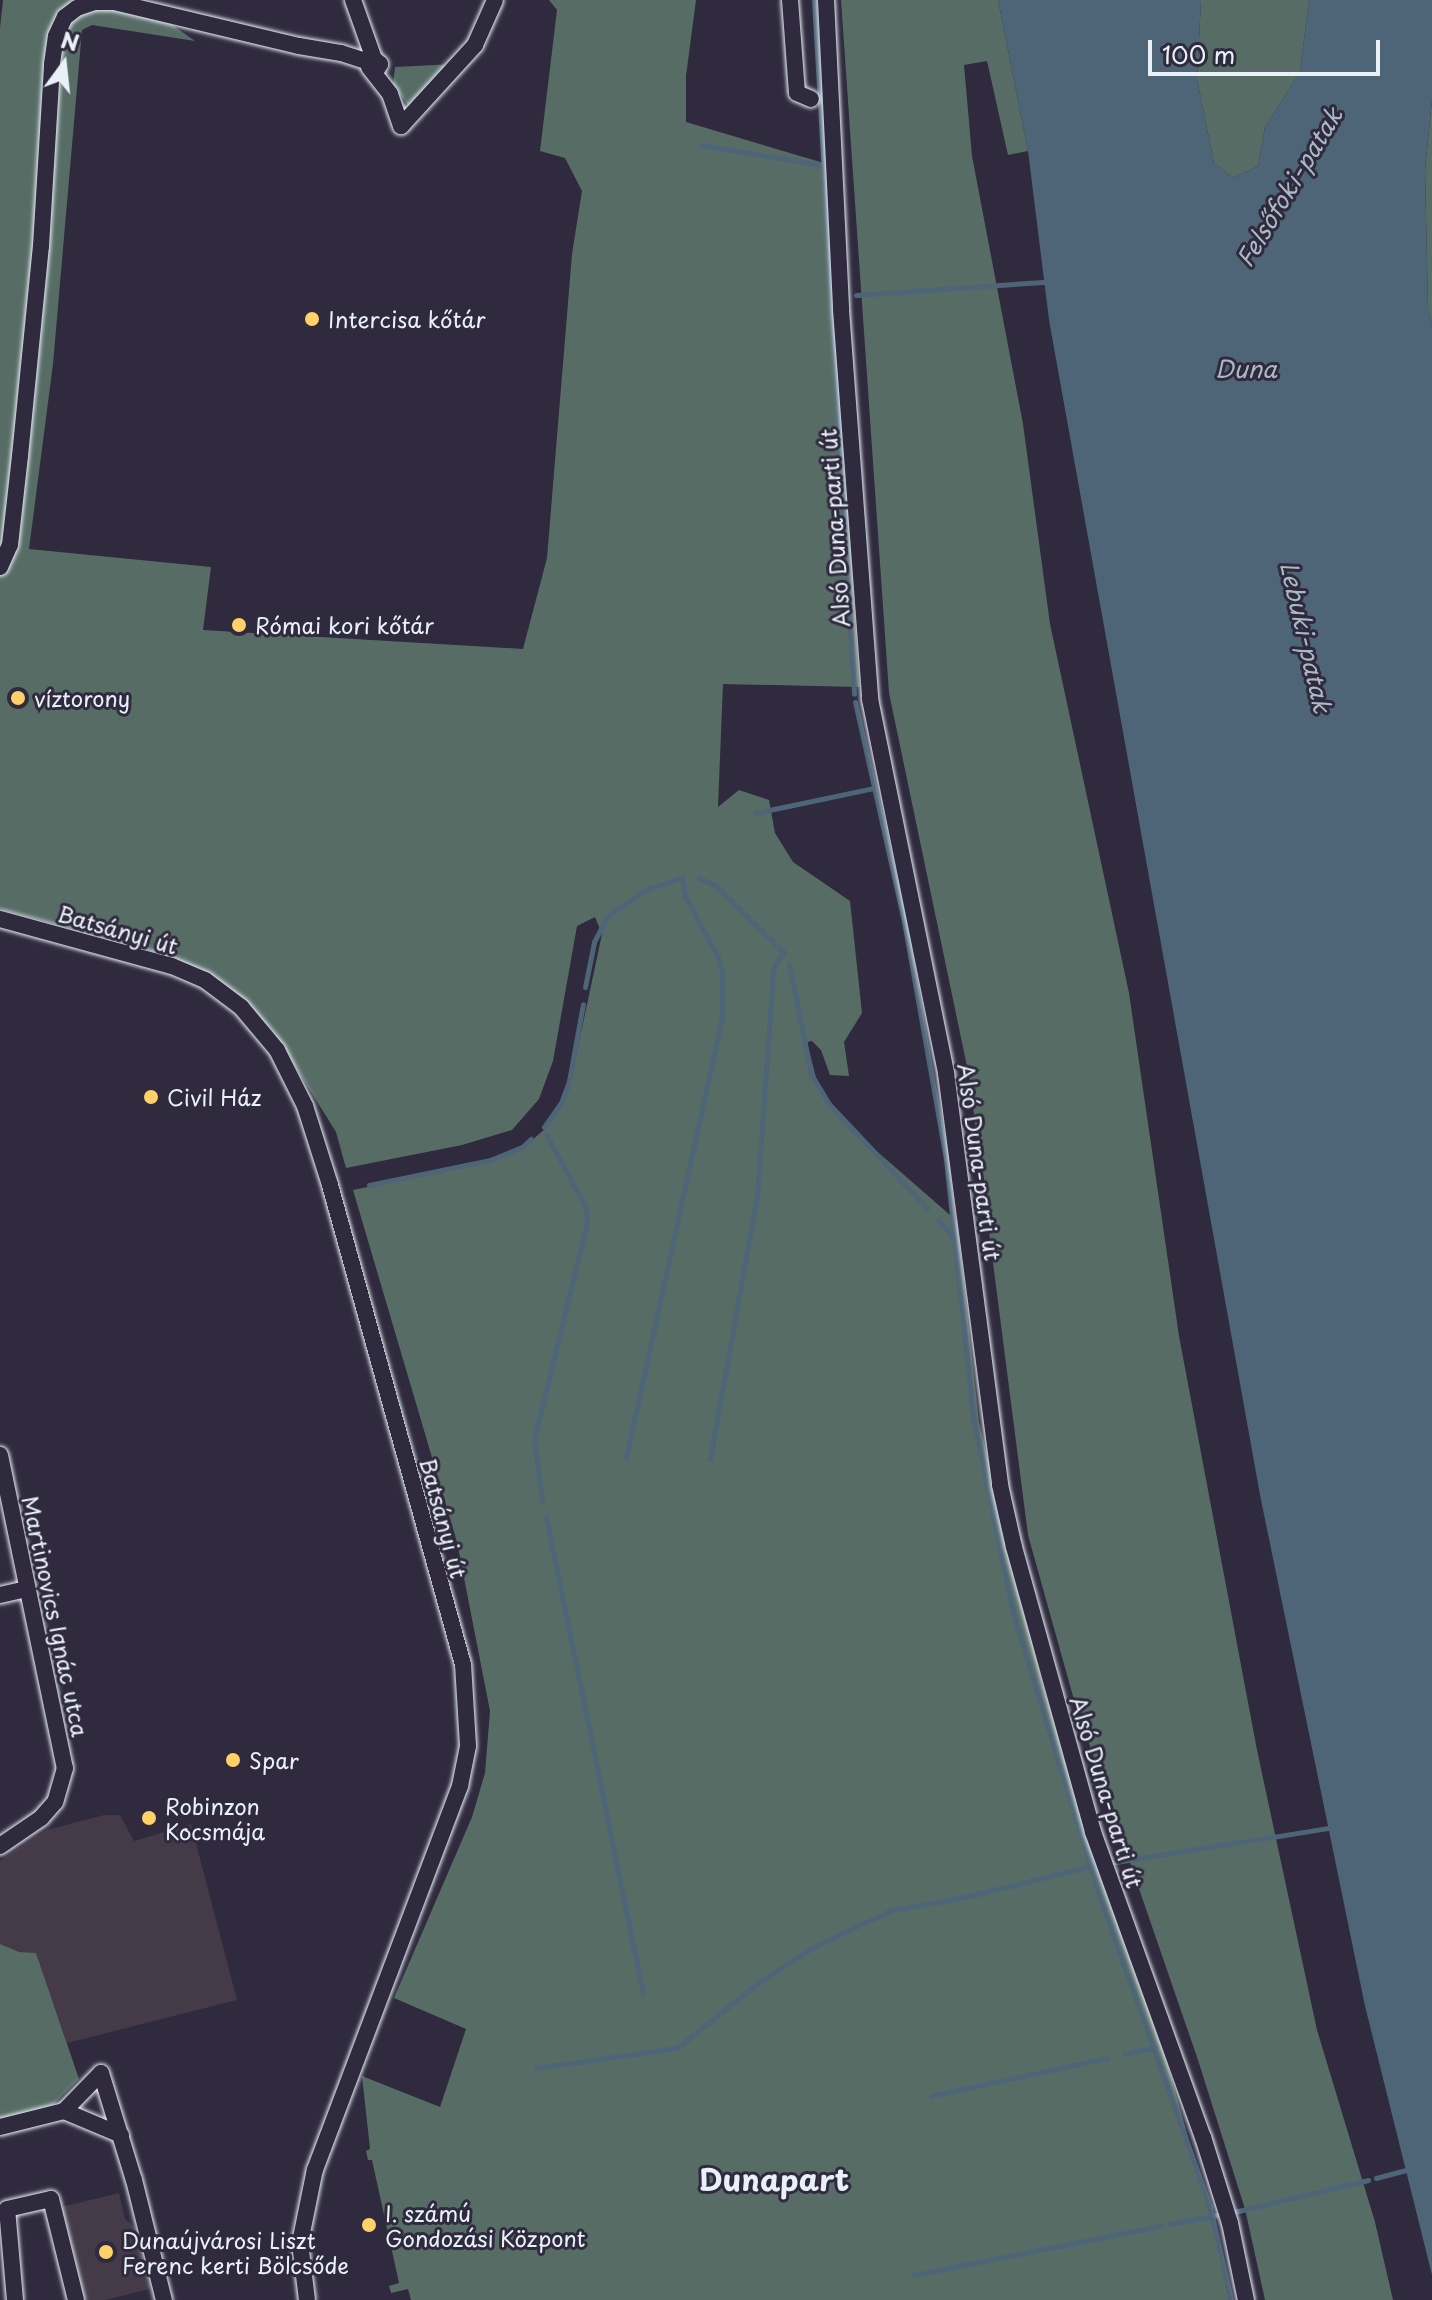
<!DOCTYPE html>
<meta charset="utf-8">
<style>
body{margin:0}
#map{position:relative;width:1432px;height:2300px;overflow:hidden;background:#2f2a3d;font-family:"Playpen Sans",sans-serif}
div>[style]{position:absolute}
.built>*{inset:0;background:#443a48}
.green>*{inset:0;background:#586c66}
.water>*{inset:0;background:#4e6578}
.stream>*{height:5px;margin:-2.5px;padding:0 2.5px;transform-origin:2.5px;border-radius:2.5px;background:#4e6578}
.roads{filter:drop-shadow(0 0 2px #e8f1f8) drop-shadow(0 0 2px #e8f1f8)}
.minor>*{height:16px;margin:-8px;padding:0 8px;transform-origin:8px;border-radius:8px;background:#2f2a3d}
.dots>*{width:22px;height:22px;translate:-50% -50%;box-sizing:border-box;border:4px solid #2f2a3d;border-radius:50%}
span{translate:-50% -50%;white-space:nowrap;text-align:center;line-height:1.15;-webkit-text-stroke:6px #2f2a3d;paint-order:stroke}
.poi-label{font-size:22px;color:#e8f1f8}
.left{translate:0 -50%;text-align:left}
.street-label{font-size:22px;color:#e8f1f8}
.water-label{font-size:24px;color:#aab9c5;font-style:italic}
.district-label{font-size:30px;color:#e8f1f8;font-weight:700}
.north{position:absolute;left:24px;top:24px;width:80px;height:80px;-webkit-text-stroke:6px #2f2a3d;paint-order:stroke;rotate:15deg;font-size:22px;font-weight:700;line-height:32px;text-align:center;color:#e8f1f8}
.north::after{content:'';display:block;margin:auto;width:28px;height:36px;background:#e8f1f8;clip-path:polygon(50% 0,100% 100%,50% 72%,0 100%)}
.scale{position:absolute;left:1148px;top:40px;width:232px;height:36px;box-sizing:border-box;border:4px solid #e8f1f8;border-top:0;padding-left:10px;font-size:24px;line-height:28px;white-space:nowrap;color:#e8f1f8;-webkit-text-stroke:6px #2f2a3d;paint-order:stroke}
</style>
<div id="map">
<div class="built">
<div style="clip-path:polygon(104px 1815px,120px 1815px,134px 1841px,191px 1824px,237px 2000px,67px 2043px,36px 1954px,18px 1952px,0 1944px,0 1861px,47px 1830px)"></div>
<div style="clip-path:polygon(119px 2193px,125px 2219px,134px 2226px,150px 2289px,106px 2300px,83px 2300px,69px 2240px,57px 2208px)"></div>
</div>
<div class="green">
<div style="clip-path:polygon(3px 0,137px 0,195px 41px,92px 25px,82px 30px,53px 364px,29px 549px,211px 567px,203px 630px,523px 649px,547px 558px,572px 254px,582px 191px,565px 158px,540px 151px,557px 10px,549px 0,696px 0,686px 76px,686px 122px,827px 164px,859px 687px,723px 684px,718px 807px,739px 790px,769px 800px,775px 833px,793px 862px,850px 901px,862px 1013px,844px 1042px,849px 1076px,830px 1075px,821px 1050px,812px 1041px,807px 1042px,818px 1086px,842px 1121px,957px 1221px,979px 1422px,1042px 1683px,1093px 1845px,1153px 2014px,1213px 2225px,1229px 2300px,411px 2300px,408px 2289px,391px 2293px,389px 2286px,399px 2283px,372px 2160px,368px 2160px,366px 2151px,370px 2149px,362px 2076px,440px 2107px,466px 2029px,394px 1998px,472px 1817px,485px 1773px,490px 1711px,457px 1542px,353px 1190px,491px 1161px,522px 1149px,546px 1128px,569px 1089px,602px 934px,595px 917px,577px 926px,553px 1061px,539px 1099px,512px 1130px,462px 1145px,346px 1168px,336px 1132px,272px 1029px,216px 979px,145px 948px,0 909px,0 28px)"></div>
<div style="clip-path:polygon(841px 0,998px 0,1028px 151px,1008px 155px,987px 61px,964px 65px,972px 156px,1023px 424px,1050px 624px,1129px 993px,1179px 1336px,1257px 1750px,1317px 2030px,1375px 2222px,1393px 2300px,1265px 2300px,1245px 2209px,1198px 2060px,1074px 1700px,1028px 1535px,969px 1076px,889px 693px)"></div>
<div style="clip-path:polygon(1201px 0,1309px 0,1300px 72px,1265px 127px,1258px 166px,1233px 178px,1214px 163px,1197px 79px)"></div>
<div style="clip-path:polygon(456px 64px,409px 107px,393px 84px,395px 67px)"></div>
<div style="clip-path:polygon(1432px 100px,1432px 324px,1428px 309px,1425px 169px)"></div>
<div style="clip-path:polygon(0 1944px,19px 1952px,36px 1953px,79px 2079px,52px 2106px,0 2120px)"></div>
</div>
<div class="water">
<div style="clip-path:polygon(998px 0,1201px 0,1197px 79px,1214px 163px,1233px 178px,1258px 166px,1265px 127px,1300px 72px,1309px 0,1432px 0,1432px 100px,1425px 169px,1428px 309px,1432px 324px,1432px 2275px,1365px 2006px,1260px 1495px,1049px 320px,1028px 151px)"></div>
</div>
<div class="stream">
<div style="left:814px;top:0;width:695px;rotate:86.7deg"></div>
<div style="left:701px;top:145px;width:123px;rotate:9.4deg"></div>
<div style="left:856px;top:295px;width:188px;rotate:-4deg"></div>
<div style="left:855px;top:702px;width:224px;rotate:77.4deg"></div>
<div style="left:904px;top:921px;width:242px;rotate:80deg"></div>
<div style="left:946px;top:1159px;width:258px;rotate:84deg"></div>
<div style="left:973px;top:1416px;width:201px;rotate:78.5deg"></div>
<div style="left:1013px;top:1613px;width:298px;rotate:73deg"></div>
<div style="left:1100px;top:1898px;width:328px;rotate:70.4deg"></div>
<div style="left:1210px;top:2207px;width:95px;rotate:77.3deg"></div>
<div style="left:755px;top:813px;width:122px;rotate:-11.9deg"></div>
<div style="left:699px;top:878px;width:20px;rotate:24deg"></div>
<div style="left:717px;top:886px;width:95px;rotate:45deg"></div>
<div style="left:789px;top:964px;width:112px;rotate:78.7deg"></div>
<div style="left:811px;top:1074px;width:35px;rotate:59deg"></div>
<div style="left:829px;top:1104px;width:143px;rotate:46.7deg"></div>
<div style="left:585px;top:987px;width:46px;rotate:-78.7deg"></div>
<div style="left:594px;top:942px;width:28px;rotate:-63deg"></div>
<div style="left:607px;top:917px;width:47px;rotate:-35.4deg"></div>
<div style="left:645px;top:890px;width:39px;rotate:-19deg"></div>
<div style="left:682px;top:877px;width:19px;rotate:81deg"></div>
<div style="left:685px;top:896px;width:69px;rotate:61.6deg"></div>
<div style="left:718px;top:957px;width:16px;rotate:76deg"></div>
<div style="left:722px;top:973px;width:44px;rotate:90deg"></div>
<div style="left:722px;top:1017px;width:450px;rotate:102.3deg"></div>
<div style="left:544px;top:1127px;width:29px;rotate:-55deg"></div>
<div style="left:561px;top:1103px;width:23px;rotate:-70deg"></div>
<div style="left:569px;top:1081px;width:78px;rotate:-79.7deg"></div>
<div style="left:369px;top:1185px;width:124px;rotate:-11.7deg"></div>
<div style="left:490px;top:1160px;width:35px;rotate:-22deg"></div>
<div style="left:522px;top:1147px;width:12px;rotate:-42deg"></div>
<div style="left:938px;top:1220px;width:23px;rotate:49deg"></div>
<div style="left:710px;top:1459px;width:267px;rotate:-79.9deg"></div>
<div style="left:757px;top:1196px;width:223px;rotate:-85.9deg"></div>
<div style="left:773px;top:974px;width:10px;rotate:-79deg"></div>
<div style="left:775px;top:964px;width:15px;rotate:-53deg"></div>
<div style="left:542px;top:1501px;width:63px;rotate:-97.4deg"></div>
<div style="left:534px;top:1439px;width:221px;rotate:-76.2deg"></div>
<div style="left:587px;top:1224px;width:16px;rotate:-94deg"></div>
<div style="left:586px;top:1208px;width:84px;rotate:-118.4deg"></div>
<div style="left:546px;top:1517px;width:487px;rotate:78.5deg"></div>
<div style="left:1124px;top:2054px;width:32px;rotate:-13deg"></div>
<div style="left:536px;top:2068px;width:142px;rotate:-8.1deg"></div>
<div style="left:677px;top:2048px;width:105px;rotate:-38.8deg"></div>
<div style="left:759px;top:1982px;width:67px;rotate:-32.7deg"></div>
<div style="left:815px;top:1946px;width:85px;rotate:-25.1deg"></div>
<div style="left:892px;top:1910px;width:74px;rotate:-10.1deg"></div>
<div style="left:965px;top:1897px;width:130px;rotate:-13.8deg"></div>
<div style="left:1091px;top:1866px;width:241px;rotate:-9.1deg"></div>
<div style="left:931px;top:2096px;width:180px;rotate:-12.2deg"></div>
<div style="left:1376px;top:2178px;width:31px;rotate:-15deg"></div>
<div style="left:1234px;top:2212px;width:138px;rotate:-13.4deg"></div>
<div style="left:1169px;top:2224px;width:49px;rotate:-10.6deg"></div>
<div style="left:913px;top:2275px;width:253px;rotate:-11.2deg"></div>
</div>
<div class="roads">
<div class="minor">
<div style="left:353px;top:0;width:63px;rotate:70.4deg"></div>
<div style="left:374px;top:59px;width:8px;rotate:40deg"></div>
<div style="left:380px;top:64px;width:8px;rotate:120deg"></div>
<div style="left:790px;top:0;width:93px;rotate:85.7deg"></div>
<div style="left:797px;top:93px;width:15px;rotate:23deg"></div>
<div style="left:826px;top:0;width:310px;rotate:87.2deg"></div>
<div style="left:841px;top:310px;width:390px;rotate:85.7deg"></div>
<div style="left:870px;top:699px;width:382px;rotate:78.5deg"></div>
<div style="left:946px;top:1073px;width:416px;rotate:82.5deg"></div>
<div style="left:1000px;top:1485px;width:64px;rotate:77.3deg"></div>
<div style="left:1014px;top:1547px;width:296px;rotate:74.5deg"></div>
<div style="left:1093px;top:1832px;width:324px;rotate:70.2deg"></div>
<div style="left:1203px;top:2137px;width:90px;rotate:72.6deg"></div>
<div style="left:1230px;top:2223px;width:79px;rotate:78.3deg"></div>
<div style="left:369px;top:67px;width:34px;rotate:52deg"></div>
<div style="left:390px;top:94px;width:34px;rotate:71deg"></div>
<div style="left:401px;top:126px;width:110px;rotate:-47.6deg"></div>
<div style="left:475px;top:45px;width:49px;rotate:-66deg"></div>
<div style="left:0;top:567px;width:24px;rotate:-66deg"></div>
<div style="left:10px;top:545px;width:90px;rotate:-83.6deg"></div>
<div style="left:20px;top:456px;width:211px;rotate:-84.3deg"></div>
<div style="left:41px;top:246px;width:182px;rotate:-86.5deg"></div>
<div style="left:52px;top:64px;width:28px;rotate:-82deg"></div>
<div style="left:56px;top:36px;width:21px;rotate:-65deg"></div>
<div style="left:65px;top:17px;width:15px;rotate:-37deg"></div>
<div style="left:77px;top:8px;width:18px;rotate:-19deg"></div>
<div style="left:94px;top:2px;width:20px"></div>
<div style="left:114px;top:2px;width:190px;rotate:13.4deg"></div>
<div style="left:299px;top:46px;width:43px;rotate:9.5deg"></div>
<div style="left:341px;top:53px;width:29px;rotate:18deg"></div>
<div style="left:0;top:919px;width:178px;rotate:15.3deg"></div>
<div style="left:172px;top:966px;width:36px;rotate:23deg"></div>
<div style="left:205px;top:980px;width:45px;rotate:36.9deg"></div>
<div style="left:241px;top:1007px;width:56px;rotate:50.1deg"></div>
<div style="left:277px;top:1050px;width:63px;rotate:63.4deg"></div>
<div style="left:305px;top:1106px;width:83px;rotate:72.4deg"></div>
<div style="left:330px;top:1185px;width:497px;rotate:74.5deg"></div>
<div style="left:463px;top:1664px;width:82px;rotate:86.5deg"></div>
<div style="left:468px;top:1746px;width:41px;rotate:101.3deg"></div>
<div style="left:460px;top:1786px;width:410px;rotate:110.7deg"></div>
<div style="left:315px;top:2169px;width:76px;rotate:101.5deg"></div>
<div style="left:300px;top:2243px;width:57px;rotate:83deg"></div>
<div style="left:0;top:1455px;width:320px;rotate:78.3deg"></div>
<div style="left:65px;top:1768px;width:35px;rotate:106deg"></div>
<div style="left:55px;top:1802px;width:21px;rotate:131deg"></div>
<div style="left:41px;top:1818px;width:50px;rotate:145.7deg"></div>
<div style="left:0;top:1595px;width:27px;rotate:-13deg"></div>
<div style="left:0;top:2127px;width:66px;rotate:-14deg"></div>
<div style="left:121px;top:2135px;width:62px;rotate:-157.2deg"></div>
<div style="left:64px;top:2111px;width:53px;rotate:-45.8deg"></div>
<div style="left:101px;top:2073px;width:112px;rotate:72.9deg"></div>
<div style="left:134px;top:2180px;width:124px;rotate:76deg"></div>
<div style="left:15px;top:2300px;width:91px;rotate:-95deg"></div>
<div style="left:7px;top:2209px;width:45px;rotate:-12.8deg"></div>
<div style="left:51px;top:2199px;width:104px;rotate:76.1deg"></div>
</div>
</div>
<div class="dots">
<div style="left:312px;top:319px;background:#ffd166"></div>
<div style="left:239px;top:625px;background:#ffd166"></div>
<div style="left:18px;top:698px;background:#ffd166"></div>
<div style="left:151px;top:1097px;background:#ffd166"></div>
<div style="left:233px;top:1760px;background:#ffd166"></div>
<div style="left:149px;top:1818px;background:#ffd166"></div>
<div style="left:369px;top:2225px;background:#ffd166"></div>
<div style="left:106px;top:2252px;background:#ffd166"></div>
</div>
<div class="poi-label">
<span class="left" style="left:328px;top:319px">Intercisa kőtár</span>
<span class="left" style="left:255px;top:625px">Római kori kőtár</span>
<span class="left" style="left:34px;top:698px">víztorony</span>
<span class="left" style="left:167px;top:1097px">Civil Ház</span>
<span class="left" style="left:249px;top:1760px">Spar</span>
<span class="left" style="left:165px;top:1818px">Robinzon<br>Kocsmája</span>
<span class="left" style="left:385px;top:2225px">I. számú<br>Gondozási Központ</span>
<span class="left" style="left:122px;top:2252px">Dunaújvárosi Liszt<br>Ferenc kerti Bölcsőde</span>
</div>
<div class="street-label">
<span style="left:834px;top:528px;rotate:-94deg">Alsó Duna-parti út</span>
<span style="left:118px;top:929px;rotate:16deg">Batsányi út</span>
<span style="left:980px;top:1162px;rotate:82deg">Alsó Duna-parti út</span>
<span style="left:444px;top:1518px;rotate:75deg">Batsányi út</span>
<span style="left:56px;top:1616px;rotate:78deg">Martinovics Ignác utca</span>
<span style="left:1107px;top:1792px;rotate:73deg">Alsó Duna-parti út</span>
</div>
<div class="water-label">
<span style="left:1289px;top:187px;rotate:-59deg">Felsőfoki-patak</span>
<span style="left:1246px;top:369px">Duna</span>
<span style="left:1306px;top:637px;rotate:77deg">Lebuki-patak</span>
</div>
<div class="district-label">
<span style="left:774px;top:2179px">Dunapart</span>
</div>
<div class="north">N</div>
<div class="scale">100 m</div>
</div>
